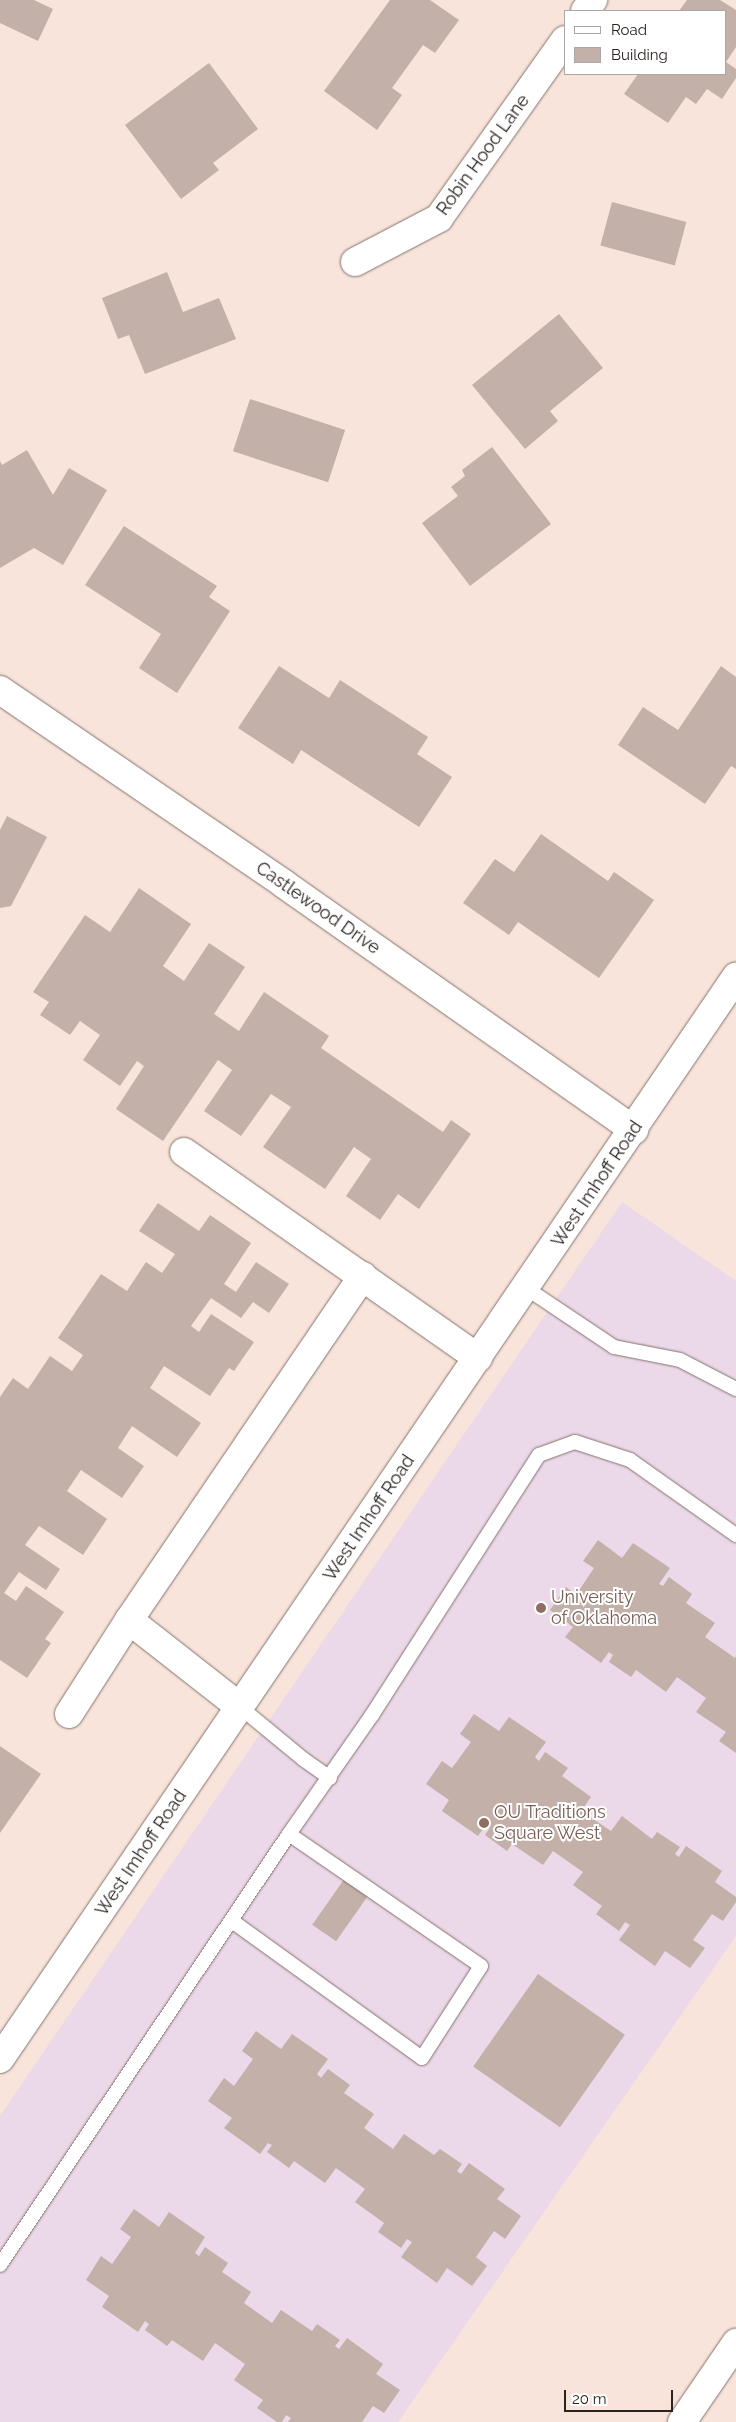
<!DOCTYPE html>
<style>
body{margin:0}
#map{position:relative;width:736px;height:2422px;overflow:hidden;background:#f8e4db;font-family:Raleway,sans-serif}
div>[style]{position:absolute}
.education>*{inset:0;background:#ebd8e8}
.building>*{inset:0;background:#c3b0a8;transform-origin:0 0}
.roads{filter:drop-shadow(0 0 1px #84736b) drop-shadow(0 0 1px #84736b)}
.service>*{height:14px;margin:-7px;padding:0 7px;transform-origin:7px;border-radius:7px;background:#fff}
.minor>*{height:28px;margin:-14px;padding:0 14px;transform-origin:14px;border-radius:14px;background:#fff}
.tertiary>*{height:28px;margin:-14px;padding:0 14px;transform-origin:14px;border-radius:14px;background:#fff}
.dots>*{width:14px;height:14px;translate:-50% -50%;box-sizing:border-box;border:2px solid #fff;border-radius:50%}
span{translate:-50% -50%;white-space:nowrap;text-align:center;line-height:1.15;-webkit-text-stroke:4px #fff;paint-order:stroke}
.street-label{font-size:18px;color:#2a2320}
.education-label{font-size:18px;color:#785e54}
.left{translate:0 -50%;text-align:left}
.legend{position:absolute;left:564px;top:10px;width:162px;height:65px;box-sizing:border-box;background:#fff;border:1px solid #aaa7a6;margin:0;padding:6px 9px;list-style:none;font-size:15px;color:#2a2320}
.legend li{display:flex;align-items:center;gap:10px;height:25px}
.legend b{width:25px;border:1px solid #aaa7a6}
.scale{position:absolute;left:564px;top:2390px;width:109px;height:22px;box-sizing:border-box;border:2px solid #2a2320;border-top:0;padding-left:6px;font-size:15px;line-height:18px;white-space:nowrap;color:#2a2320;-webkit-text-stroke:4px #fff;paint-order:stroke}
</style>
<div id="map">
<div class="education">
<div style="clip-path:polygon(622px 1202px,736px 1281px,736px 1936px,398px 2422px,0 2422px,0 2116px)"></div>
</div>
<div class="building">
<div style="clip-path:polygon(0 0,34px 0,53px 9px,38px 41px,0 23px)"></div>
<div style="clip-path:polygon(390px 0,430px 0,459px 20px,435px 53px,423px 45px,392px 88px,402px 95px,377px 130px,324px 91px)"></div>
<div style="clip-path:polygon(687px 0,720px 0,736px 10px,736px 47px,726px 62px,736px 69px,736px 78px,722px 99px,707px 89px,696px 104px,686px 97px,668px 123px,624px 94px,638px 74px,725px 74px,725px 11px,679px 11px)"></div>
<div style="clip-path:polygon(209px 63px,258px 129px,213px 163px,219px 170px,181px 199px,125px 125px)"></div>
<div style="left:612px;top:202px;width:77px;height:45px;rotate:15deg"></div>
<div style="clip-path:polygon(167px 272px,183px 312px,219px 298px,236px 339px,145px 374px,129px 335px,118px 339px,102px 298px)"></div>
<div style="clip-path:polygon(559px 314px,603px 368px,550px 411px,558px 421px,525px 449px,472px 385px)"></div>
<div style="left:250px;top:399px;width:100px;height:55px;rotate:18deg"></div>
<div style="clip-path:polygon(492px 447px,551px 524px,470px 586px,422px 523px,458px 496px,451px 487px,465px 476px,462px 470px)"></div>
<div style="clip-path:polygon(27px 450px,53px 495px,69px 468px,107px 490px,63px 565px,34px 548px,0 568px,0 461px,2px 465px)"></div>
<div style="clip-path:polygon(124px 526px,217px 586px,209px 597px,230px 611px,177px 693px,139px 668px,161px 634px,85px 585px)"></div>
<div style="clip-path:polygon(279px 666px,329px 698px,340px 680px,428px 737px,417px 754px,452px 777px,419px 827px,301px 750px,293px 764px,238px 728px)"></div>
<div style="clip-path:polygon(721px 666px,736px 677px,736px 769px,731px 766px,705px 804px,618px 745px,643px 707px,678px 730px)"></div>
<div style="clip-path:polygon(7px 816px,47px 837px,11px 906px,0 908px,0 830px)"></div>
<div style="clip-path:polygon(541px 834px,608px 881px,614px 872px,654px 900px,599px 978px,518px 922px,509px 935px,463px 903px,495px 859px,514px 872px)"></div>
<div style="clip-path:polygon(139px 888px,191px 924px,163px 966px,184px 981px,209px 943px,245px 967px,214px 1014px,239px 1031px,264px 992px,329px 1036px,321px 1048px,443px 1132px,451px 1120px,471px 1134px,419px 1209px,398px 1194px,380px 1220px,346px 1196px,371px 1159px,354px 1147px,325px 1189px,263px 1147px,291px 1107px,271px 1094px,241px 1136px,204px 1111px,232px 1070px,218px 1060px,163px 1141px,116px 1109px,144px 1066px,137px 1061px,120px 1086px,83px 1060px,100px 1035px,80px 1021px,70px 1035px,40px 1015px,49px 1002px,33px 992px,85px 915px,110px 932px)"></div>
<div style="clip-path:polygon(158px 1203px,199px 1231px,210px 1215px,251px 1243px,224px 1284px,236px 1292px,256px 1262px,289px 1284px,269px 1313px,253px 1302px,241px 1318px,211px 1298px,191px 1326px,199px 1332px,211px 1314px,254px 1342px,234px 1371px,229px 1368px,210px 1396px,164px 1366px,150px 1388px,201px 1423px,177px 1457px,132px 1426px,118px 1448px,144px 1466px,122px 1498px,81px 1470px,67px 1491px,107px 1519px,83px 1555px,39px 1526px,25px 1545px,60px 1569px,46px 1590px,19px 1572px,4px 1593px,16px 1601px,26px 1586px,64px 1612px,45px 1639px,51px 1643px,27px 1678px,0 1660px,0 1397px,13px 1378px,28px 1389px,50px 1356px,72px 1371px,83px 1355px,58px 1338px,101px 1274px,127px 1291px,146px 1262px,162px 1273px,175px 1254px,139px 1231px)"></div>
<div style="clip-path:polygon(598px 1540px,622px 1558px,633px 1543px,670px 1568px,659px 1584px,663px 1586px,669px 1577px,692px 1594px,686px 1603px,715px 1623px,705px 1637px,735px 1658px,736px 1656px,736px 1753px,719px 1741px,726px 1732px,696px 1712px,706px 1698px,677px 1677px,666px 1692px,636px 1670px,631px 1677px,609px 1662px,613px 1655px,609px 1652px,601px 1663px,565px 1637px,573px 1627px,550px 1610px,566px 1587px,576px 1595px,594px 1568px,583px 1561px)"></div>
<div style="clip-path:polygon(474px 1714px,499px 1731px,509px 1717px,546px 1742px,535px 1757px,539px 1761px,545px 1752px,568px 1768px,562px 1776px,591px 1797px,581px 1811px,611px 1831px,622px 1816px,652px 1839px,657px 1832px,680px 1847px,675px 1854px,679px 1857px,686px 1846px,722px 1871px,715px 1882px,736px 1897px,736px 1902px,723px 1921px,712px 1914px,693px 1940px,705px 1948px,690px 1968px,665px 1951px,655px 1966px,619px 1940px,630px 1925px,625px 1922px,619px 1931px,596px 1914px,602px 1906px,573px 1885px,583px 1872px,553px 1851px,543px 1865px,512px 1844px,507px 1851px,485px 1835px,489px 1829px,485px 1826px,478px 1836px,442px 1811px,449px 1800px,426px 1784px,442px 1761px,452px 1768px,471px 1742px,460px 1734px)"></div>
<div style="clip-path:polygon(0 1746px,41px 1774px,0 1833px)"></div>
<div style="left:345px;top:1878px;width:29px;height:57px;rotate:35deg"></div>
<div style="left:538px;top:1974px;width:106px;height:113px;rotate:35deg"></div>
<div style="clip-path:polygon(256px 2031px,281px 2049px,292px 2034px,328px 2059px,317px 2074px,321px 2078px,328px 2069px,350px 2085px,344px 2093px,374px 2114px,364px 2128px,393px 2149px,404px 2134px,434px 2155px,440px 2149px,462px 2164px,457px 2171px,461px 2174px,469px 2163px,505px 2189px,497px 2199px,521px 2216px,505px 2239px,494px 2231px,476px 2257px,487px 2266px,472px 2286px,447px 2268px,437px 2283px,401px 2257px,412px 2242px,407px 2239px,401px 2248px,378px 2232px,384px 2223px,355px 2202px,365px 2189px,336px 2168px,325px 2183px,294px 2161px,289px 2168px,267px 2152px,272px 2145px,268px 2143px,260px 2154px,224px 2128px,232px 2118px,208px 2101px,224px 2078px,234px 2086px,253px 2059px,242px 2051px)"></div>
<div style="clip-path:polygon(134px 2209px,159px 2227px,169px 2212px,205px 2237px,195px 2253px,199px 2256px,205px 2247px,228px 2263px,222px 2272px,251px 2292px,244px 2303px,272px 2323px,281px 2310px,312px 2331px,317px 2324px,340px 2340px,335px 2346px,339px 2349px,347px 2338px,383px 2364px,376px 2374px,400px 2390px,384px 2413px,373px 2406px,362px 2422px,288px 2422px,291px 2418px,286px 2415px,282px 2422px,277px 2422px,257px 2408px,263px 2400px,234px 2380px,245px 2364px,215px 2343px,203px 2361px,172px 2340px,167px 2346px,145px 2330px,149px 2324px,145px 2321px,138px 2332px,102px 2307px,109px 2296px,86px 2280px,101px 2256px,112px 2264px,131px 2237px,120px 2229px)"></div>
</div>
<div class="roads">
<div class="service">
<div style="left:526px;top:1288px;width:106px;rotate:33.8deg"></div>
<div style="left:614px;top:1347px;width:67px;rotate:11.1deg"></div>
<div style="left:680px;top:1360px;width:63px;rotate:27.4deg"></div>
<div style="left:240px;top:1707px;width:82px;rotate:39.5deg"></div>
<div style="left:303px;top:1759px;width:33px;rotate:35deg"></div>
<div style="left:232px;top:1921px;width:234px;rotate:35.8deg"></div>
<div style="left:422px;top:2058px;width:109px;rotate:-57.3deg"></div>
<div style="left:481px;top:1966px;width:233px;rotate:-145.5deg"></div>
<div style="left:0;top:2265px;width:519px;rotate:-56.16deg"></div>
<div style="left:289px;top:1834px;width:145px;rotate:-55.1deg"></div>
<div style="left:372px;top:1715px;width:309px;rotate:-57.3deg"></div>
<div style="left:539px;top:1455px;width:38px;rotate:-20deg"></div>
<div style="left:575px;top:1442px;width:58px;rotate:18.1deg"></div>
<div style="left:630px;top:1460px;width:130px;rotate:35.3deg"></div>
</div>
<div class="minor">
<div style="left:585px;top:11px;width:14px;rotate:-54deg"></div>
<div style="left:355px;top:262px;width:95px;rotate:-27.6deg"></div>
<div style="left:439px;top:218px;width:218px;rotate:-54.7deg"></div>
<div style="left:0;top:690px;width:344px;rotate:34.3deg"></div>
<div style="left:284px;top:884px;width:428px;rotate:35.1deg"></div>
<div style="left:184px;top:1152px;width:359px;rotate:35deg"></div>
<div style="left:129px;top:1620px;width:141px;rotate:38.1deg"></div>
<div style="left:69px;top:1714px;width:112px;rotate:-57.4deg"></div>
<div style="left:129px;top:1620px;width:416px;rotate:-55.8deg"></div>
<div style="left:682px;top:2422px;width:96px;rotate:-55.6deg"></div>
</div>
<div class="tertiary">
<div style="left:0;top:2059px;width:1309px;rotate:-55.78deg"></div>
</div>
</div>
<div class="dots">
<div style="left:541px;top:1608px;background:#8d6e63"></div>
<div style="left:484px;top:1823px;background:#8d6e63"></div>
</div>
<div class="street-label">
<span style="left:483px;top:155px;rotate:-54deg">Robin Hood Lane</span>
<span style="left:318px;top:908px;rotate:35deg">Castlewood Drive</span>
<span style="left:597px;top:1184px;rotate:-56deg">West Imhoff Road</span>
<span style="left:369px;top:1518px;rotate:-56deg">West Imhoff Road</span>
<span style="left:141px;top:1853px;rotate:-56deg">West Imhoff Road</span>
</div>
<div class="education-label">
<span class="left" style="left:551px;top:1608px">University<br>of Oklahoma</span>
<span class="left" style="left:494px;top:1823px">OU Traditions<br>Square West</span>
</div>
<ul class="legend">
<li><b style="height:6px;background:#fff"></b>Road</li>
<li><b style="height:14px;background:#c3b0a8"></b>Building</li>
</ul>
<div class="scale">20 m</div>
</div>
